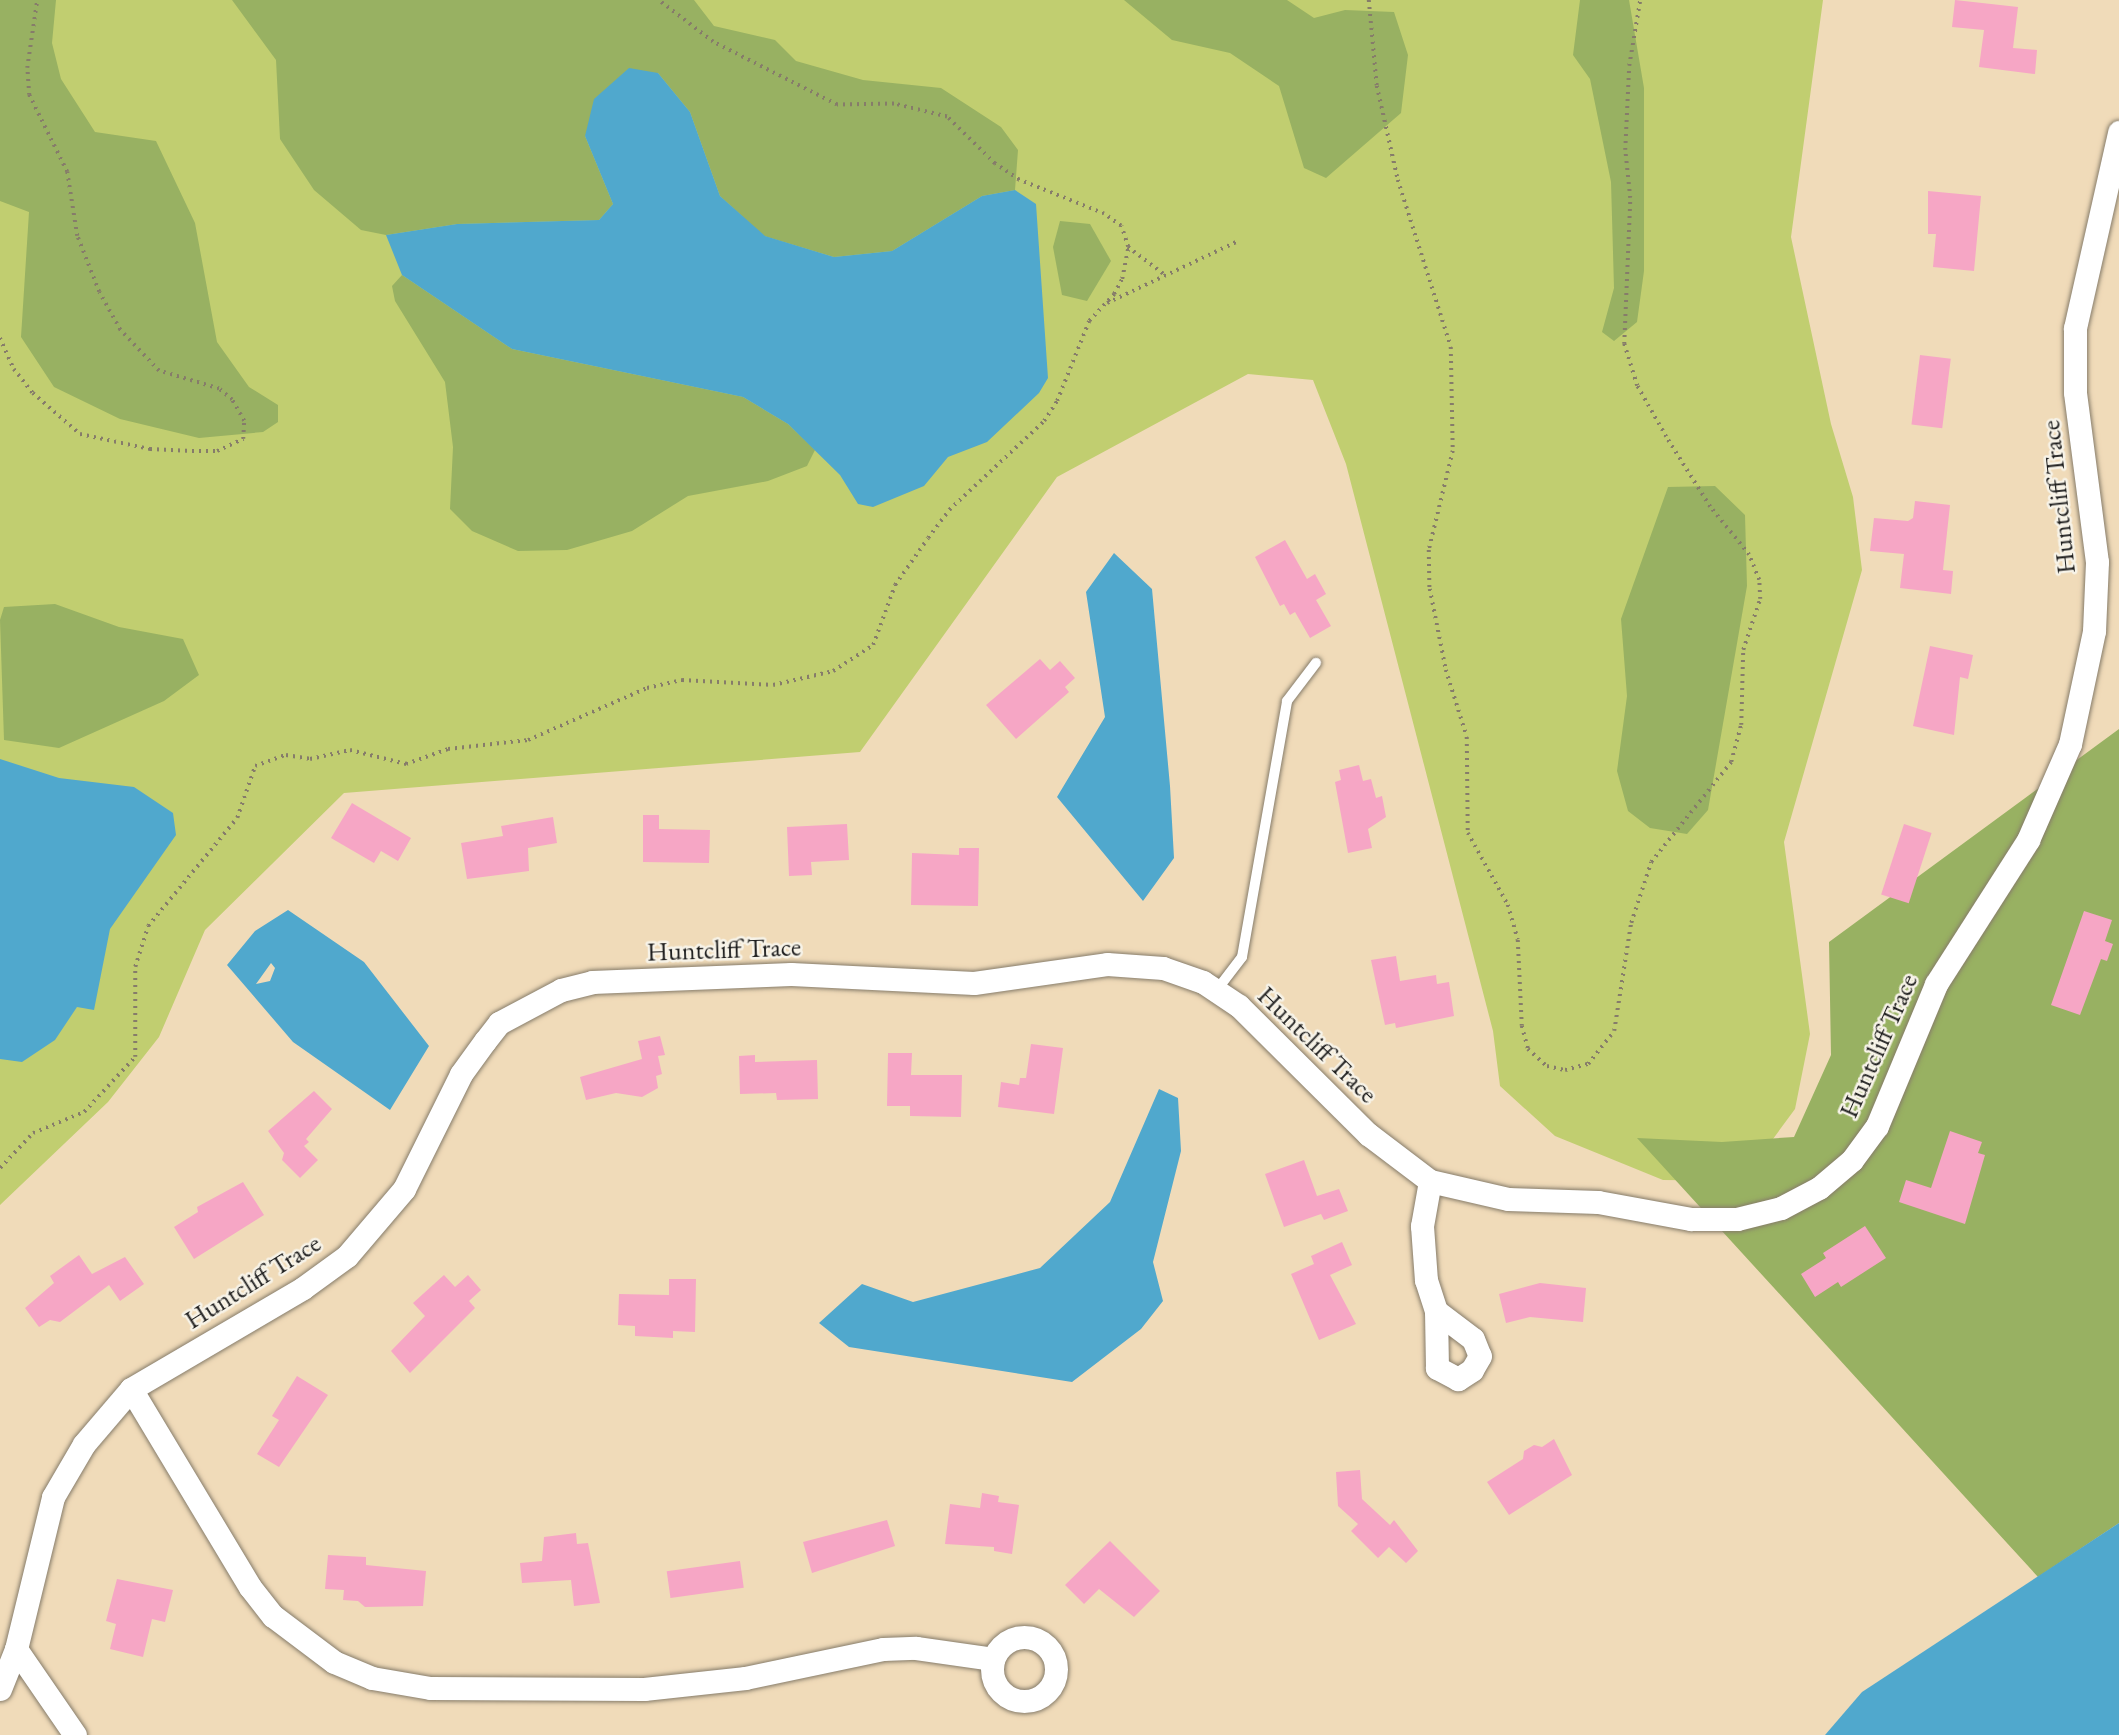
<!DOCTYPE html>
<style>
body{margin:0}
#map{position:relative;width:2119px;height:1735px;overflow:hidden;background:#f0dbb9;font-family:"EB Garamond",serif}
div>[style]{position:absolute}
.green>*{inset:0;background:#c1ce70}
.forest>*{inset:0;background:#98b162}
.water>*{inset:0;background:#50a8cd}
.building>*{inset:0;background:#f6a6c5;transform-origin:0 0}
.path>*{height:3.5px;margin-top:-1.75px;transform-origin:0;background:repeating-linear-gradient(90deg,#867c6a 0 2px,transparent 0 7px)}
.roads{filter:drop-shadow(0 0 2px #867c6a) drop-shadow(0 0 2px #867c6a)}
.lane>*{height:10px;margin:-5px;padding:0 5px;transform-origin:5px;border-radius:5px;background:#fff}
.street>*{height:23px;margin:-11.5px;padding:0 11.5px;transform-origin:11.5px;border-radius:11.5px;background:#fff}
.street>.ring{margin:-11.5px;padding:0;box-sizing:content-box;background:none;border:23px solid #fff;border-radius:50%}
span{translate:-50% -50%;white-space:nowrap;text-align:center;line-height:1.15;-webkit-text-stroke:5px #f7f3e8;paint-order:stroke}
.street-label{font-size:26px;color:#1c1c1c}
</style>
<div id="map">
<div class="green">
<div style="clip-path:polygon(0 0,1823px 0,1791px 237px,1831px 424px,1853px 497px,1862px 570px,1784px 842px,1810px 1034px,1795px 1109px,1742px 1181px,1663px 1180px,1555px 1136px,1500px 1086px,1493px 1031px,1346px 464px,1313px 380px,1248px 374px,1057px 477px,860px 752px,344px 793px,205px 930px,159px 1037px,108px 1102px,0 1205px)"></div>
</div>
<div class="forest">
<div style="clip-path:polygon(0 0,56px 0,52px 43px,61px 79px,95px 132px,156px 141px,195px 223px,217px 342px,249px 387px,278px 405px,278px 422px,263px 432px,199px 438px,120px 419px,54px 387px,21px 337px,29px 212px,0 201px)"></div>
<div style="clip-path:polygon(232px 0,694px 0,714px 26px,775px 40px,796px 61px,863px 80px,941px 88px,1001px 127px,1018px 150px,1015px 190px,982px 196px,892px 251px,834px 257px,764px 236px,720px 196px,690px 112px,658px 73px,585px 136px,613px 204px,599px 220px,457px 224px,386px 235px,361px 230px,314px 190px,280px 139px,276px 60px)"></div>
<div style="clip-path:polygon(1124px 0,1287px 0,1314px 18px,1345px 10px,1394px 12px,1408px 55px,1401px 113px,1326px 178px,1304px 168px,1279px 86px,1230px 53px,1172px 40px)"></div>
<div style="clip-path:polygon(1580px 0,1629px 0,1644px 88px,1644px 271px,1637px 322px,1614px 341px,1602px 332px,1614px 288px,1611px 182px,1590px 79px,1573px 55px)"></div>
<div style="clip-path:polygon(1060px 221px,1090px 224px,1111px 261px,1087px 301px,1062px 295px,1053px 247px)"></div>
<div style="clip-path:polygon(402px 275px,512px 349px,743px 397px,788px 424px,815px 450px,807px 466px,768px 481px,688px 496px,632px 531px,567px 550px,518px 551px,472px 531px,450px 509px,453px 447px,445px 382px,395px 301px,392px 286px)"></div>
<div style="clip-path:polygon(1715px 486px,1745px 515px,1747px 586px,1708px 810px,1687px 834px,1650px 828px,1628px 811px,1617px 771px,1627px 696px,1621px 619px,1668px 487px)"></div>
<div style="clip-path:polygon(55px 604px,119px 627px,183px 639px,199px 675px,164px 701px,59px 748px,4px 740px,0 620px,4px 607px)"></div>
<div style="clip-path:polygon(2119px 729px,2119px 1523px,2038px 1577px,1637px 1138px,1722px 1142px,1794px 1137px,1831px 1055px,1829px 942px)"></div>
</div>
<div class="water">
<div style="clip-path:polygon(629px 68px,658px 73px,690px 112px,720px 196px,765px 236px,834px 257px,892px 251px,982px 196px,1015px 190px,1036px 204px,1048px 378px,1039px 393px,987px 442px,948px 457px,924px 486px,873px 507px,858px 504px,840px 475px,788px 424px,743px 397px,512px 349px,402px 275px,386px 235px,457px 224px,599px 220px,613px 204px,585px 136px,594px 99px)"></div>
<div style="clip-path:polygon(1114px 553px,1152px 589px,1170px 786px,1174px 858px,1143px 901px,1057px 797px,1105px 717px,1086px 592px)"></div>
<div style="clip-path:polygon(0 759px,59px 778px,134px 787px,173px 813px,176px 835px,110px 929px,94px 1010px,77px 1007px,55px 1040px,22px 1062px,0 1059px)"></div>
<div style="clip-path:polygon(evenodd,288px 910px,364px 962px,429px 1046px,390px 1110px,293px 1042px,227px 965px,255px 931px,288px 910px,271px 963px,275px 968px,270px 981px,256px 984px,271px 963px)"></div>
<div style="clip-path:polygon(1159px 1089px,1178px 1098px,1181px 1151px,1153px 1262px,1163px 1301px,1141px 1329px,1072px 1382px,849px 1347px,819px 1323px,862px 1284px,913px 1302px,1040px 1268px,1110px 1202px)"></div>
<div style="clip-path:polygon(2119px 1523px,2119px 1735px,1825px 1735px,1862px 1692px)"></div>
</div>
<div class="building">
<div style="clip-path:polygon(1955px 0,2018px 7px,2013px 48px,2037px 50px,2035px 74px,1979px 67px,1984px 30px,1952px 27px)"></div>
<div style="clip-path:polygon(1928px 191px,1981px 196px,1974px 271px,1933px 267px,1936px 234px,1928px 234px)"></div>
<div style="left:1920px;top:355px;width:31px;height:70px;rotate:7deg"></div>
<div style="clip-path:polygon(1915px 501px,1950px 505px,1943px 570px,1953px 571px,1951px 594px,1900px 588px,1904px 554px,1870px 551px,1874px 518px,1908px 521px,1913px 518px)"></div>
<div style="clip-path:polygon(1285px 540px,1307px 579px,1315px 574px,1326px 594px,1316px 600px,1331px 626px,1310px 638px,1295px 612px,1290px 615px,1284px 604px,1280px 606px,1255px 557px)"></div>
<div style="clip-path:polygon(1930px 646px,1973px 655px,1968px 679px,1960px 677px,1954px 735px,1913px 726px)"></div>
<div style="clip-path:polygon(1040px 659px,1050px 670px,1060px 661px,1075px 678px,1065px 687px,1069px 692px,1016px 739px,986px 705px)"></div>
<div style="clip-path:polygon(1359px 765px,1363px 781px,1371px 779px,1376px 798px,1382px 796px,1386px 817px,1368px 829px,1372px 848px,1348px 853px,1335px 782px,1341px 780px,1339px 770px)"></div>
<div style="clip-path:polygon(352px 803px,411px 838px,398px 861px,381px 851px,374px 863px,331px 838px)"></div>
<div style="clip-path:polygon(643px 815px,659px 815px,659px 829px,710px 830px,709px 863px,643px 862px)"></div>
<div style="clip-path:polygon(553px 817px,557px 843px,528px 848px,529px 871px,467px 879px,461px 843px,503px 836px,501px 826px)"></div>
<div style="clip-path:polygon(847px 824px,849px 860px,811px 862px,812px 875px,789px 876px,787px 827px)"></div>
<div style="left:1904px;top:824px;width:29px;height:74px;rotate:18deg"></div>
<div style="clip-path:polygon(959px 848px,979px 848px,978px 906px,911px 905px,912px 853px,959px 855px)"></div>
<div style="clip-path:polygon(2084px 911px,2112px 920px,2105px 941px,2113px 944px,2107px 961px,2101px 959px,2080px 1015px,2051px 1005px)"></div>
<div style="clip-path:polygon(1396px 956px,1400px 981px,1436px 975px,1437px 984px,1449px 982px,1454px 1016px,1396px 1028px,1395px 1023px,1385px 1025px,1371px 960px)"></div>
<div style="clip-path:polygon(660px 1036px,665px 1055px,658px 1056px,662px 1074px,656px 1076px,658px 1088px,642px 1097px,616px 1093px,586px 1100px,580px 1077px,642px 1059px,638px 1041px)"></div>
<div style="clip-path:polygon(1031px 1044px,1063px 1048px,1054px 1114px,998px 1107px,1001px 1082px,1019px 1085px,1020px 1078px,1026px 1078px)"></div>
<div style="clip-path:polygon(888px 1053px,912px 1053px,911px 1075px,962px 1075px,961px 1117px,910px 1116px,910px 1106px,887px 1106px)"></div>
<div style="clip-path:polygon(755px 1055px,755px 1062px,817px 1060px,818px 1099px,777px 1100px,776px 1093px,740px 1094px,739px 1056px)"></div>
<div style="clip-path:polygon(314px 1091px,332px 1109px,306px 1139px,309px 1142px,304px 1146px,318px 1160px,300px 1178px,282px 1160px,284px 1153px,268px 1131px)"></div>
<div style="clip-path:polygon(1950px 1131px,1982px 1142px,1978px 1153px,1985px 1155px,1965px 1224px,1899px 1202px,1906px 1180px,1931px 1188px)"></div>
<div style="clip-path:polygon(1304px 1160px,1317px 1196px,1339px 1189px,1348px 1211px,1324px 1220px,1321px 1214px,1284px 1227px,1265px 1174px)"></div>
<div style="clip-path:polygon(243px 1182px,264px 1215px,194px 1259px,174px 1227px,198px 1212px,197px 1207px)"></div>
<div style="clip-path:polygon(1865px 1226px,1886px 1258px,1841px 1287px,1838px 1282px,1815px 1297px,1801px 1274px,1826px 1258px,1823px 1253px)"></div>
<div style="clip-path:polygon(1342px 1242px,1352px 1265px,1330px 1275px,1356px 1324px,1319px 1340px,1291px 1274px,1314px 1264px,1311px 1256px)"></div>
<div style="clip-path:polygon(79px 1255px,92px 1274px,125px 1257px,144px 1284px,120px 1301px,109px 1285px,60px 1322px,50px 1320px,39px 1327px,25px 1308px,54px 1283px,50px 1276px)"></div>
<div style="clip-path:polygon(444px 1275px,455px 1287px,468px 1275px,481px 1290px,469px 1301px,475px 1308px,410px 1373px,391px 1351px,425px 1316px,413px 1303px)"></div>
<div style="clip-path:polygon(669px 1279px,696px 1279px,695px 1332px,673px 1331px,673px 1338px,635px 1336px,635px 1326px,618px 1325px,619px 1294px,669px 1295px)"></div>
<div style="clip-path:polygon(1540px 1283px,1586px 1288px,1583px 1322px,1530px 1317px,1506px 1323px,1499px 1294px)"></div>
<div style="clip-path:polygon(297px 1376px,328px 1395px,279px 1467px,257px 1454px,279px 1420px,272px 1416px)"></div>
<div style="clip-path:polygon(1554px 1439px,1572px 1475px,1509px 1515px,1487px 1482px,1523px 1459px,1524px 1451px,1534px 1445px,1542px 1447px)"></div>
<div style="clip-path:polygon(1360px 1470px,1362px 1499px,1390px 1525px,1394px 1520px,1418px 1551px,1406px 1563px,1389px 1547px,1378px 1558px,1351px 1531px,1358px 1524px,1338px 1506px,1336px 1472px)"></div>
<div style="clip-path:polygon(982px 1493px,999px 1496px,998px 1502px,1019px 1505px,1012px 1554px,994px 1551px,994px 1547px,945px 1544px,950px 1504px,980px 1508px)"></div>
<div style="clip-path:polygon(887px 1520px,895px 1546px,812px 1573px,803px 1542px)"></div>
<div style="clip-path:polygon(576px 1533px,577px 1544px,588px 1543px,600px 1603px,574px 1606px,571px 1580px,522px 1583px,520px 1563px,542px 1561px,544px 1537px)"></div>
<div style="clip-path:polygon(1110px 1541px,1160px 1591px,1134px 1617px,1099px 1589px,1084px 1604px,1065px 1585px)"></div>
<div style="clip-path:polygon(328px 1555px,366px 1557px,366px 1565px,426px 1571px,423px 1606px,365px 1607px,358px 1601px,343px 1600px,344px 1590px,325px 1589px)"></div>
<div style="left:740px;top:1561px;width:27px;height:74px;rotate:82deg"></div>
<div style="clip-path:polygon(117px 1579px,173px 1590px,165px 1622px,152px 1619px,143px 1657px,110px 1649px,116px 1624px,106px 1621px)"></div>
</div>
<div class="path">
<div style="left:1369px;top:0;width:86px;rotate:84.7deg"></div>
<div style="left:1377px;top:86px;width:96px;rotate:77.4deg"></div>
<div style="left:1398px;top:180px;width:175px;rotate:72.4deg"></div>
<div style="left:1451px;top:347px;width:104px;rotate:88.9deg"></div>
<div style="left:1453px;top:451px;width:102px;rotate:103.6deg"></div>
<div style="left:1429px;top:550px;width:39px;rotate:89deg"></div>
<div style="left:1430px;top:589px;width:83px;rotate:78.8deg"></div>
<div style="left:1446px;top:670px;width:70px;rotate:72.6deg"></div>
<div style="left:1467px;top:737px;width:96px;rotate:89.4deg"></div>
<div style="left:1468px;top:833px;width:82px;rotate:60.9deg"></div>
<div style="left:1508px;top:905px;width:36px;rotate:74deg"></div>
<div style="left:1518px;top:940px;width:86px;rotate:87.3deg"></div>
<div style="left:1522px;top:1026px;width:24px;rotate:75deg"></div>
<div style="left:1528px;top:1049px;width:25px;rotate:42deg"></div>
<div style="left:1547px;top:1066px;width:18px;rotate:13deg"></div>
<div style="left:1565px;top:1070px;width:24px;rotate:-15deg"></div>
<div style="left:1588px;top:1064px;width:42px;rotate:-51.8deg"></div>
<div style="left:1614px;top:1031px;width:109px;rotate:-81.1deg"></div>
<div style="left:1631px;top:923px;width:64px;rotate:-71.8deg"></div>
<div style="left:1651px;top:862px;width:128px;rotate:-51.3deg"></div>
<div style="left:1731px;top:762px;width:38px;rotate:-75deg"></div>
<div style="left:1741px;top:725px;width:75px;rotate:-88.5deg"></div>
<div style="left:1743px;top:650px;width:54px;rotate:-71.6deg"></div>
<div style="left:1760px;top:599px;width:19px;rotate:-93deg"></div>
<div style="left:1759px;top:580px;width:27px;rotate:-112deg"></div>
<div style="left:1749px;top:555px;width:62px;rotate:-129.1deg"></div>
<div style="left:1710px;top:507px;width:83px;rotate:-122.2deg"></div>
<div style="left:1666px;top:437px;width:59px;rotate:-119.6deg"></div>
<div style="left:1637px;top:386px;width:44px;rotate:-107.2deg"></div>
<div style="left:1624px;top:344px;width:146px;rotate:-87.6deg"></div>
<div style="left:1630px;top:198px;width:48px;rotate:-95.9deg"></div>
<div style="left:1625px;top:150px;width:84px;rotate:-87.3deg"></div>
<div style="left:1629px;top:66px;width:67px;rotate:-80.5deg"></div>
<div style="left:1128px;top:247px;width:46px;rotate:37.1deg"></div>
<div style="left:1107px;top:303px;width:143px;rotate:-25.3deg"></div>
<div style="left:0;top:338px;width:34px;rotate:66deg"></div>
<div style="left:14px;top:369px;width:31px;rotate:52deg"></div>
<div style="left:33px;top:393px;width:62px;rotate:41.1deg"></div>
<div style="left:80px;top:434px;width:72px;rotate:12.1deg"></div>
<div style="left:150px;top:449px;width:42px;rotate:2.7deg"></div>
<div style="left:192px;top:451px;width:25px"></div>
<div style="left:217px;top:451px;width:29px;rotate:-25deg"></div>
<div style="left:243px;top:439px;width:18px;rotate:-87deg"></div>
<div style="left:244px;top:421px;width:24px;rotate:-120deg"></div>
<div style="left:232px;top:400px;width:17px;rotate:-140deg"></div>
<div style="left:219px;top:389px;width:63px;rotate:-163.3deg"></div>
<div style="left:159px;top:371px;width:57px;rotate:-133.6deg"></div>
<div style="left:120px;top:330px;width:43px;rotate:-118.9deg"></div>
<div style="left:99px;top:292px;width:60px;rotate:-111.4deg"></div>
<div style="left:77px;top:236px;width:65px;rotate:-98.9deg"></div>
<div style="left:67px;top:172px;width:86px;rotate:-116.3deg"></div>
<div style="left:29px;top:95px;width:27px;rotate:-94deg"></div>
<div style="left:27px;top:68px;width:69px;rotate:-81.6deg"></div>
<div style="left:0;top:1168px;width:48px;rotate:-46.7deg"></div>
<div style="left:33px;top:1133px;width:55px;rotate:-22.4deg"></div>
<div style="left:84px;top:1112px;width:75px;rotate:-47.2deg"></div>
<div style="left:135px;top:1057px;width:90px;rotate:-90deg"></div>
<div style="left:135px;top:967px;width:43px;rotate:-72.4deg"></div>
<div style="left:148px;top:926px;width:140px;rotate:-50.5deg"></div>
<div style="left:237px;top:818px;width:55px;rotate:-70.9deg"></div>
<div style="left:255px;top:766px;width:33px;rotate:-20deg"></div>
<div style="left:286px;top:755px;width:24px;rotate:9deg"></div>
<div style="left:310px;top:759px;width:41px;rotate:-12.7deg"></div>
<div style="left:350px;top:750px;width:58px;rotate:14deg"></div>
<div style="left:406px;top:764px;width:45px;rotate:-19.7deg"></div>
<div style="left:448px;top:749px;width:81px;rotate:-6.4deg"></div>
<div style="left:528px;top:740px;width:130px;rotate:-23.6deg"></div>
<div style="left:647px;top:688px;width:36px;rotate:-13deg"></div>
<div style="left:682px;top:680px;width:91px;rotate:3.1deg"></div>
<div style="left:773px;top:685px;width:62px;rotate:-13.1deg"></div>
<div style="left:833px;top:671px;width:48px;rotate:-33deg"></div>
<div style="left:873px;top:645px;width:64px;rotate:-69.9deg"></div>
<div style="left:895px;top:585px;width:57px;rotate:-54.9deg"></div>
<div style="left:928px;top:538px;width:35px;rotate:-53deg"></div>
<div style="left:949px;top:510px;width:130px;rotate:-43.1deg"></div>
<div style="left:1044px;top:421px;width:24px;rotate:-57deg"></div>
<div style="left:1057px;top:401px;width:86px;rotate:-68.2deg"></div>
<div style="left:1089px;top:321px;width:37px;rotate:-47deg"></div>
<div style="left:1114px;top:294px;width:17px;rotate:-62deg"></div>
<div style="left:1122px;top:279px;width:33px;rotate:-79deg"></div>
<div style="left:1128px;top:247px;width:22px;rotate:-108deg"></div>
<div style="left:1121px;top:226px;width:21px;rotate:-145deg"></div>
<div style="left:1104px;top:214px;width:92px;rotate:-158.2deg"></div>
<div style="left:1019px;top:180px;width:29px;rotate:-146deg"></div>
<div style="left:995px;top:164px;width:67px;rotate:-135.6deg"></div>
<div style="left:947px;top:117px;width:55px;rotate:-166.2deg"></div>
<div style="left:894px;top:104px;width:57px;rotate:179deg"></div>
<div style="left:837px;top:105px;width:139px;rotate:-153.1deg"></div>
<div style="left:713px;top:42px;width:69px;rotate:-142.6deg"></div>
</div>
<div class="roads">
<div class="lane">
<div style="left:1216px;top:991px;width:43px;rotate:-52.6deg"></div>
<div style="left:1242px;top:957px;width:260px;rotate:-80deg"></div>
<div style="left:1287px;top:701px;width:48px;rotate:-52.7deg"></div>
</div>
<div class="street">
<div style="left:1430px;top:1181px;width:46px;rotate:100.1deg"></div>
<div style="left:1422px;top:1226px;width:54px;rotate:85.8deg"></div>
<div style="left:1426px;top:1280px;width:33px;rotate:72deg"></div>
<div style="left:1436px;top:1311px;width:46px;rotate:37.1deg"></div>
<div style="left:1473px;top:1339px;width:18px;rotate:68deg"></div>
<div style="left:1480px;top:1356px;width:16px;rotate:120deg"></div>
<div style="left:1472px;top:1370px;width:17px;rotate:147deg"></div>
<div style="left:1458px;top:1379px;width:24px;rotate:-152deg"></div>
<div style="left:1437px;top:1368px;width:57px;rotate:-91deg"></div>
<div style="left:131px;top:1389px;width:231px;rotate:59deg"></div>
<div style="left:250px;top:1587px;width:37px;rotate:52deg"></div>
<div style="left:273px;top:1616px;width:76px;rotate:37deg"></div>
<div style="left:334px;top:1662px;width:41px;rotate:22.8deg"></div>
<div style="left:372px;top:1678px;width:59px;rotate:9.8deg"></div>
<div style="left:430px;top:1688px;width:214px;rotate:0.3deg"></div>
<div style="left:644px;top:1689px;width:102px;rotate:-6.2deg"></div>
<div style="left:745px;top:1678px;width:141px;rotate:-11.9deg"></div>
<div style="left:883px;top:1649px;width:33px;rotate:-2deg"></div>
<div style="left:916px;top:1648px;width:78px;rotate:8.1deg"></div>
<div class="ring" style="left:992px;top:1637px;width:41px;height:41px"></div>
<div style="left:16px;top:1649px;width:104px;rotate:55.5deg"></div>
<div style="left:0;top:1689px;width:43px;rotate:-68.2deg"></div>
<div style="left:16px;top:1649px;width:156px;rotate:-76.3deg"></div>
<div style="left:53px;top:1497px;width:61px;rotate:-59.7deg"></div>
<div style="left:84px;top:1444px;width:72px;rotate:-49.5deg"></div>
<div style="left:131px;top:1389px;width:199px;rotate:-30.4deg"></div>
<div style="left:303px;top:1288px;width:54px;rotate:-36deg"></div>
<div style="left:347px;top:1256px;width:88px;rotate:-49.6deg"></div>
<div style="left:404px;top:1189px;width:128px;rotate:-63.6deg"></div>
<div style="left:461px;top:1074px;width:41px;rotate:-54deg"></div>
<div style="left:485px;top:1041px;width:23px;rotate:-52deg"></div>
<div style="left:499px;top:1023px;width:70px;rotate:-28deg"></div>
<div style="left:561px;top:990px;width:32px;rotate:-14deg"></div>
<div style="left:592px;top:982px;width:199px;rotate:-2.3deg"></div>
<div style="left:791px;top:974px;width:183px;rotate:2.8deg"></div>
<div style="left:974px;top:983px;width:134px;rotate:-8.1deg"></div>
<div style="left:1107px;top:964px;width:56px;rotate:4.1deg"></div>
<div style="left:1163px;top:968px;width:42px;rotate:19.3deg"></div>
<div style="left:1203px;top:982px;width:43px;rotate:33.7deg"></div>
<div style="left:1239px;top:1006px;width:182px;rotate:44.8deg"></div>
<div style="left:1368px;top:1134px;width:78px;rotate:37.2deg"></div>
<div style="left:1430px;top:1181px;width:80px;rotate:13deg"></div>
<div style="left:1508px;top:1199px;width:90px;rotate:1.9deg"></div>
<div style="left:1598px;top:1202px;width:95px;rotate:10.4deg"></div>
<div style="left:1691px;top:1219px;width:46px"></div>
<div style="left:1737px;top:1219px;width:45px;rotate:-14deg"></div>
<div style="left:1781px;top:1208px;width:43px;rotate:-27.8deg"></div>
<div style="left:1819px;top:1188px;width:43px;rotate:-40.3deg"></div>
<div style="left:1852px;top:1160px;width:42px;rotate:-53.7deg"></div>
<div style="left:1877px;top:1126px;width:154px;rotate:-67.4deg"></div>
<div style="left:1936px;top:984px;width:171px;rotate:-57.4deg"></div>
<div style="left:2028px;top:840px;width:105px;rotate:-66.4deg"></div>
<div style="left:2070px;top:744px;width:116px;rotate:-78deg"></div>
<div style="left:2094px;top:631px;width:69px;rotate:-87.5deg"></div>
<div style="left:2097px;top:562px;width:171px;rotate:-97.4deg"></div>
<div style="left:2075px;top:392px;width:64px;rotate:-90deg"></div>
<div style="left:2075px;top:328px;width:201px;rotate:-77.3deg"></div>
</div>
</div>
<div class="street-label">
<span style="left:2059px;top:497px;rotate:-96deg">Huntcliff Trace</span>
<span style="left:724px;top:950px;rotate:-2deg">Huntcliff Trace</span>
<span style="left:1317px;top:1045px;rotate:44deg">Huntcliff Trace</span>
<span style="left:1879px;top:1046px;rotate:-66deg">Huntcliff Trace</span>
<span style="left:253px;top:1282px;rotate:-32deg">Huntcliff Trace</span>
</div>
</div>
